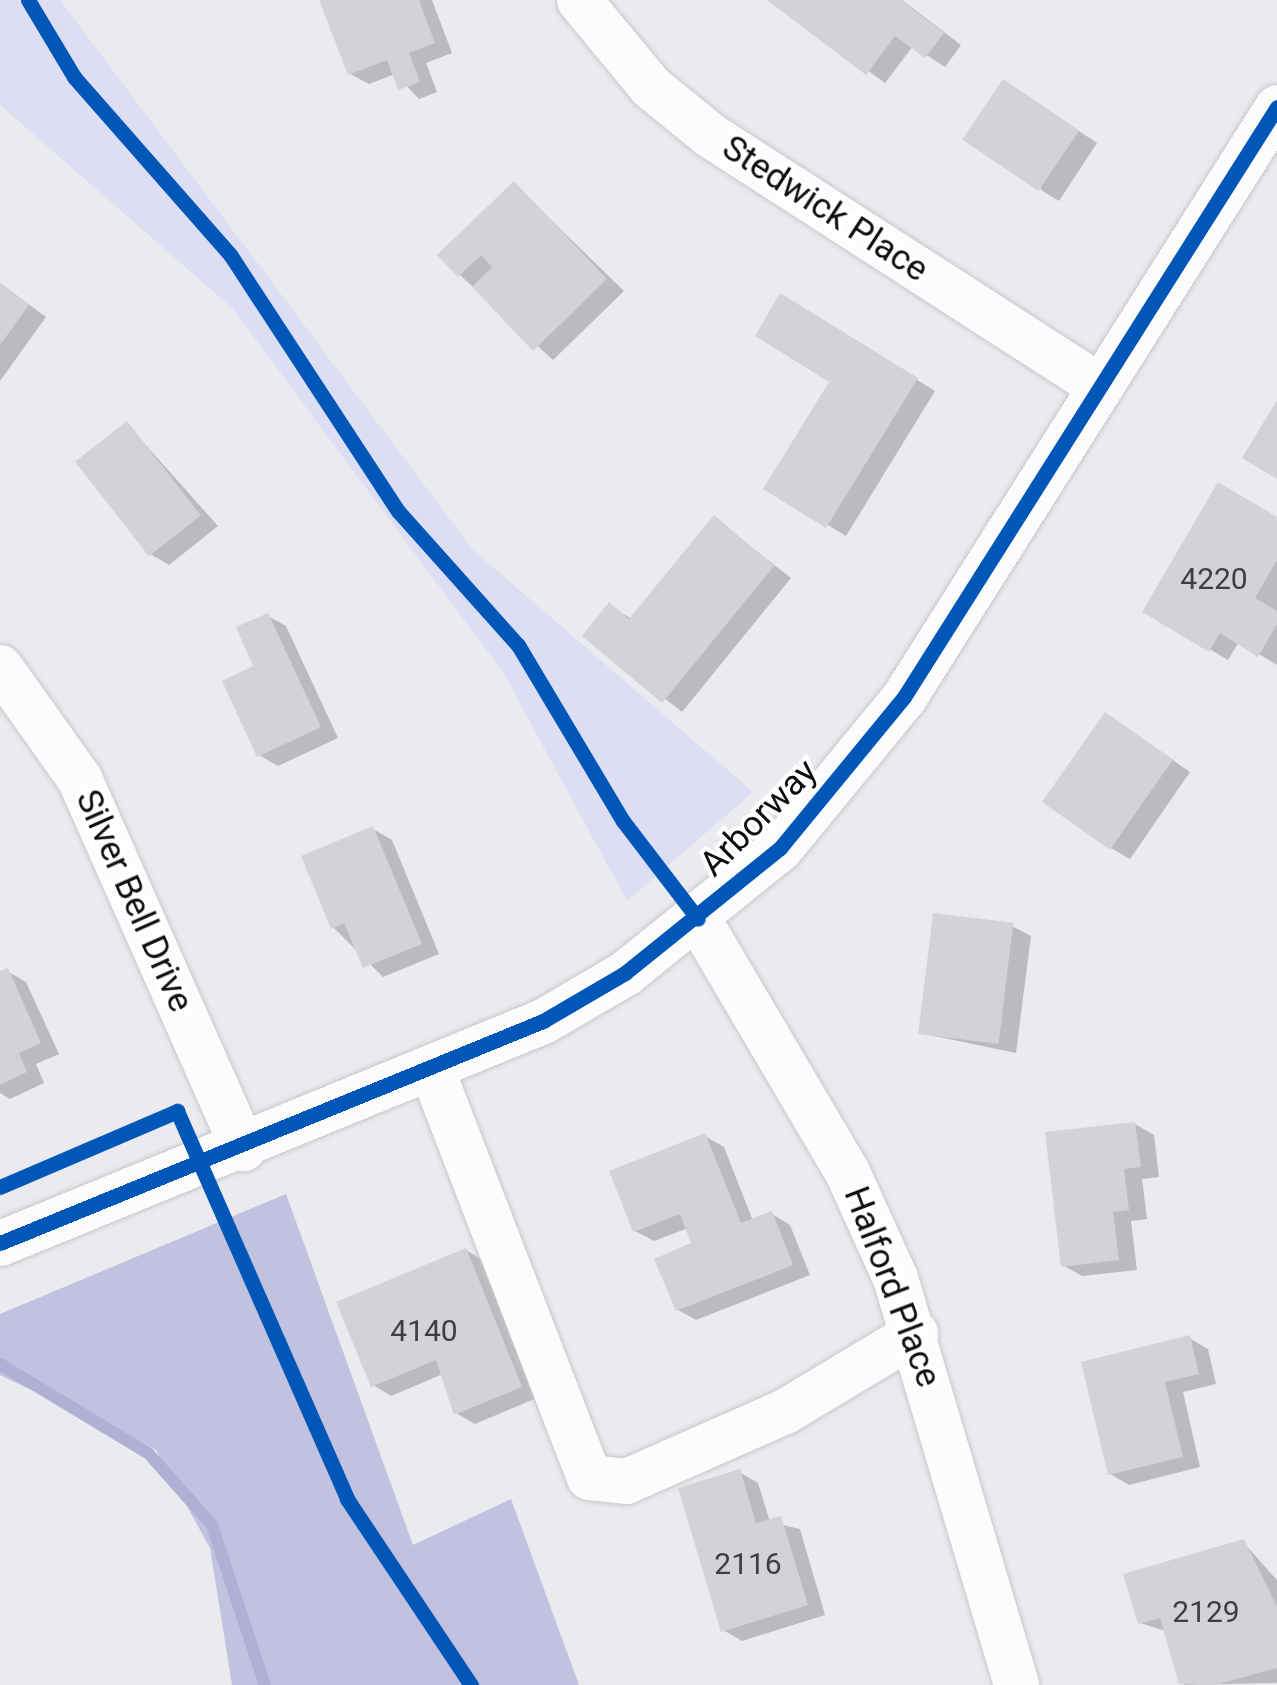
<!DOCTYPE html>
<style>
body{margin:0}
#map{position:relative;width:1277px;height:1685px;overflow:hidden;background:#eaeaef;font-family:Roboto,sans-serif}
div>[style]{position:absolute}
.green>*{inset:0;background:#ddddf4}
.forest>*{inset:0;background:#c1c1e0}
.shadow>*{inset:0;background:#0003}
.stream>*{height:12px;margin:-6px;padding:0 6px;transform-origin:6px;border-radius:6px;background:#b0afd5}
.building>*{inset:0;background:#d2d3d6;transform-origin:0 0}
.roads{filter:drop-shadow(0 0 2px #c7c8cb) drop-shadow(0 0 2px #c7c8cb)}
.minor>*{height:45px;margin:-22.5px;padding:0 22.5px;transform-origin:22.5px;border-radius:22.5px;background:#fcfcfd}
.cycleway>*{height:15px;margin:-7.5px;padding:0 7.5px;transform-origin:7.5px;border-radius:7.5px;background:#0057b8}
span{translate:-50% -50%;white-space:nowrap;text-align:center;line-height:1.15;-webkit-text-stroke:8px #fff;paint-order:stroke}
.number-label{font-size:30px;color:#3e3e41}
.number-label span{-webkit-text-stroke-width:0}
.street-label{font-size:35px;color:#0d0d0f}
</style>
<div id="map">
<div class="green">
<div style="clip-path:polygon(0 0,60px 0,472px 549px,753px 792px,627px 901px,503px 672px,232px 308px,0 105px)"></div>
</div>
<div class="forest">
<div style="clip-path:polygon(286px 1194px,413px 1545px,511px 1499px,579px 1685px,232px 1685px,210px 1548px,156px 1450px,0 1375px,0 1314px)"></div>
</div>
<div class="shadow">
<div style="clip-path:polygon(322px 0,432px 0,452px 53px,426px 63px,437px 92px,419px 99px,395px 74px,369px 84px,350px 74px)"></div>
<div style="clip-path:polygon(771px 0,902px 0,961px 45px,945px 67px,913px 46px,885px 83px)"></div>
<div style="clip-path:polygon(1022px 93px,1097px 143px,1059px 201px,1041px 190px)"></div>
<div style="clip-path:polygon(514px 184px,624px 291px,553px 360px,460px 275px)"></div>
<div style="clip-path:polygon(0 283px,46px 317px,0 381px)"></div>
<div style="clip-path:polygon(800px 307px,935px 391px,846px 536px,766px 488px,832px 381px)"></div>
<div style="clip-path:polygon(127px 424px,218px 526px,169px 565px,150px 554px)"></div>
<div style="clip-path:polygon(714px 518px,791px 578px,682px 712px,585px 636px,610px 606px,632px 619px)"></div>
<div style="clip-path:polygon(1277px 519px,1277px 665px,1239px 642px,1228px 660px,1145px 611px)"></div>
<div style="clip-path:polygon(268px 616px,286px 626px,338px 738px,278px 766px,259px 755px,257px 668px)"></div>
<div style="clip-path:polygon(1124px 726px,1190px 772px,1130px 859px,1111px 848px)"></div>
<div style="clip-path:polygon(373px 829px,392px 840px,439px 954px,383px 977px,333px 927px)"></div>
<div style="clip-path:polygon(1012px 926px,1031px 936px,1016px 1053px,920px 1033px)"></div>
<div style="clip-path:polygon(7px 971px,26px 982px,59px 1054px,36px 1064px,44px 1083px,10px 1099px,0 1093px,0 974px)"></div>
<div style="clip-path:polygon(1135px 1124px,1154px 1135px,1159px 1177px,1142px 1179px,1147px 1219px,1131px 1221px,1137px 1270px,1082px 1276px,1064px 1266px)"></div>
<div style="clip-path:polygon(705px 1136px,724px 1147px,753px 1221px,772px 1214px,790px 1225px,810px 1275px,696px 1320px,678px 1310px,695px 1245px,688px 1228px,654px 1241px,635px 1231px)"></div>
<div style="clip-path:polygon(466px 1250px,484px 1261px,539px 1397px,475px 1424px,456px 1413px,443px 1374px,391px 1396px,373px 1385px)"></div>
<div style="clip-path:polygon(1189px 1338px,1208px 1349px,1216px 1384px,1183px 1392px,1200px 1467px,1129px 1485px,1110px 1474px)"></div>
<div style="clip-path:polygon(739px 1472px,758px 1483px,770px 1522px,800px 1529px,825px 1615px,742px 1641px,723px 1630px)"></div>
<div style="clip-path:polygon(1243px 1542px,1277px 1580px,1277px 1683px,1184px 1685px,1166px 1631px,1140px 1623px)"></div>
</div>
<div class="stream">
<div style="left:0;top:1364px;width:174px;rotate:31.1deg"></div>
<div style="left:149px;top:1454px;width:95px;rotate:48.4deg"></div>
<div style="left:212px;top:1525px;width:169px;rotate:71.7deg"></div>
</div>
<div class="building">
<div style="clip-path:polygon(319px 0,419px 0,435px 43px,409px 53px,420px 82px,398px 90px,387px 60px,348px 75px)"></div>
<div style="clip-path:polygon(767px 0,901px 0,944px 33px,925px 58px,895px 36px,866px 75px)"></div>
<div style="left:1003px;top:79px;width:92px;height:73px;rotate:34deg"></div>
<div style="clip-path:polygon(514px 181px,607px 279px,533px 351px,472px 287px,492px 267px,481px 255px,458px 277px,437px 255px)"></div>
<div style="clip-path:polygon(0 283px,29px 305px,0 345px)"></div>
<div style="clip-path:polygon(780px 293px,918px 378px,826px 528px,763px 489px,829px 382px,755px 336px)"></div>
<div style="clip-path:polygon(1277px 400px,1277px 479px,1242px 458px)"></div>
<div style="left:127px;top:421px;width:120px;height:66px;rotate:52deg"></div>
<div style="clip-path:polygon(1218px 482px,1277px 517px,1277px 560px,1255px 598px,1277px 611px,1277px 624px,1258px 657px,1220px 633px,1209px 652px,1142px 612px)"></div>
<div style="clip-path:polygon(714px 515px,774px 566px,662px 703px,582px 636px,609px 602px,629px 619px)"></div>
<div style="clip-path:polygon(268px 613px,321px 727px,257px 757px,222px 681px,253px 666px,236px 627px)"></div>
<div style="left:1105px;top:712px;width:83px;height:110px;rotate:35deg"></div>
<div style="clip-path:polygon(373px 826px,422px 944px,363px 968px,344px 923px,331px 929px,301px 856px)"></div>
<div style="left:933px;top:913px;width:81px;height:122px;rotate:7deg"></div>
<div style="clip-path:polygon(8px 968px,41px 1043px,19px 1053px,27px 1072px,0 1085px,0 971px)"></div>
<div style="clip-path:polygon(1135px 1122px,1141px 1167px,1124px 1169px,1129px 1210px,1113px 1212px,1119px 1260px,1061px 1267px,1045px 1132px)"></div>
<div style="clip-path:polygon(705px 1133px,741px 1223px,772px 1211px,793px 1265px,676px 1311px,654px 1259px,691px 1243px,680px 1214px,633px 1232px,609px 1171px)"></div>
<div style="clip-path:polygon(466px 1248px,522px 1387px,454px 1415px,436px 1360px,371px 1387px,336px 1302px)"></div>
<div style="clip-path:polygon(1190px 1335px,1199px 1374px,1165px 1382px,1183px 1457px,1108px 1475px,1081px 1362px)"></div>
<div style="clip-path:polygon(740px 1469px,756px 1523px,781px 1516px,808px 1605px,721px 1632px,678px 1488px)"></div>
<div style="clip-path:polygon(1244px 1539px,1277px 1607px,1277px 1668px,1215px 1685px,1179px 1684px,1160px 1618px,1138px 1624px,1123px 1574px)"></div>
</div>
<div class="roads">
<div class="minor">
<div style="left:579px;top:0;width:113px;rotate:50.4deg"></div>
<div style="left:651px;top:87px;width:76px;rotate:39.1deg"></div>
<div style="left:710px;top:135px;width:462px;rotate:32.8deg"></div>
<div style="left:0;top:667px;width:136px;rotate:54.6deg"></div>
<div style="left:79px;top:778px;width:405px;rotate:66.1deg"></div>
<div style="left:698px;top:919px;width:294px;rotate:59.5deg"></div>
<div style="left:847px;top:1172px;width:116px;rotate:65.6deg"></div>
<div style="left:895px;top:1278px;width:425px;rotate:73.4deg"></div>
<div style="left:431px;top:1068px;width:438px;rotate:68.9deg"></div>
<div style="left:589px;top:1477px;width:37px;rotate:6deg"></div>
<div style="left:626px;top:1481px;width:174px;rotate:-23.8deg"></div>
<div style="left:785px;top:1411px;width:152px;rotate:-31deg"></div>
<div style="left:0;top:1243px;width:587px;rotate:-22.24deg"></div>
<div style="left:543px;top:1021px;width:95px;rotate:-30.3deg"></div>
<div style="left:625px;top:973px;width:199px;rotate:-38.9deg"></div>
<div style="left:780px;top:848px;width:195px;rotate:-50.6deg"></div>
<div style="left:904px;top:697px;width:698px;rotate:-57.7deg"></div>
</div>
</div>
<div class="cycleway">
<div style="left:28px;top:0;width:90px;rotate:59.1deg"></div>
<div style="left:74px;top:77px;width:238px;rotate:48.7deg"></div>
<div style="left:231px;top:256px;width:305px;rotate:56.8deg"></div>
<div style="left:398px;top:511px;width:180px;rotate:48.2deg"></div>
<div style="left:518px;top:645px;width:205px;rotate:59.2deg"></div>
<div style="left:623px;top:821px;width:123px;rotate:52.6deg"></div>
<div style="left:0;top:1187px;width:193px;rotate:-23.2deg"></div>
<div style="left:177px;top:1111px;width:424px;rotate:66.3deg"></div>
<div style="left:347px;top:1499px;width:224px;rotate:56.3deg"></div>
<div style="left:0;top:1243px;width:587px;rotate:-22.24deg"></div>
<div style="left:543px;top:1021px;width:95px;rotate:-30.3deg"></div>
<div style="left:625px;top:973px;width:199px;rotate:-38.9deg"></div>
<div style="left:780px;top:848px;width:195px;rotate:-50.6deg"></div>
<div style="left:904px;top:697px;width:698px;rotate:-57.7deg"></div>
</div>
<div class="number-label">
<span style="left:1214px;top:579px">4220</span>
<span style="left:424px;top:1331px">4140</span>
<span style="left:748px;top:1564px">2116</span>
<span style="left:1206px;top:1612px">2129</span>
</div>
<div class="street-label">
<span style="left:825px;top:209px;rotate:33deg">Stedwick Place</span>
<span style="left:759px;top:818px;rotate:-45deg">Arborway</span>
<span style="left:134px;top:901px;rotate:66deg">Silver Bell Drive</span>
<span style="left:892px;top:1287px;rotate:69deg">Halford Place</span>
</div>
</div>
